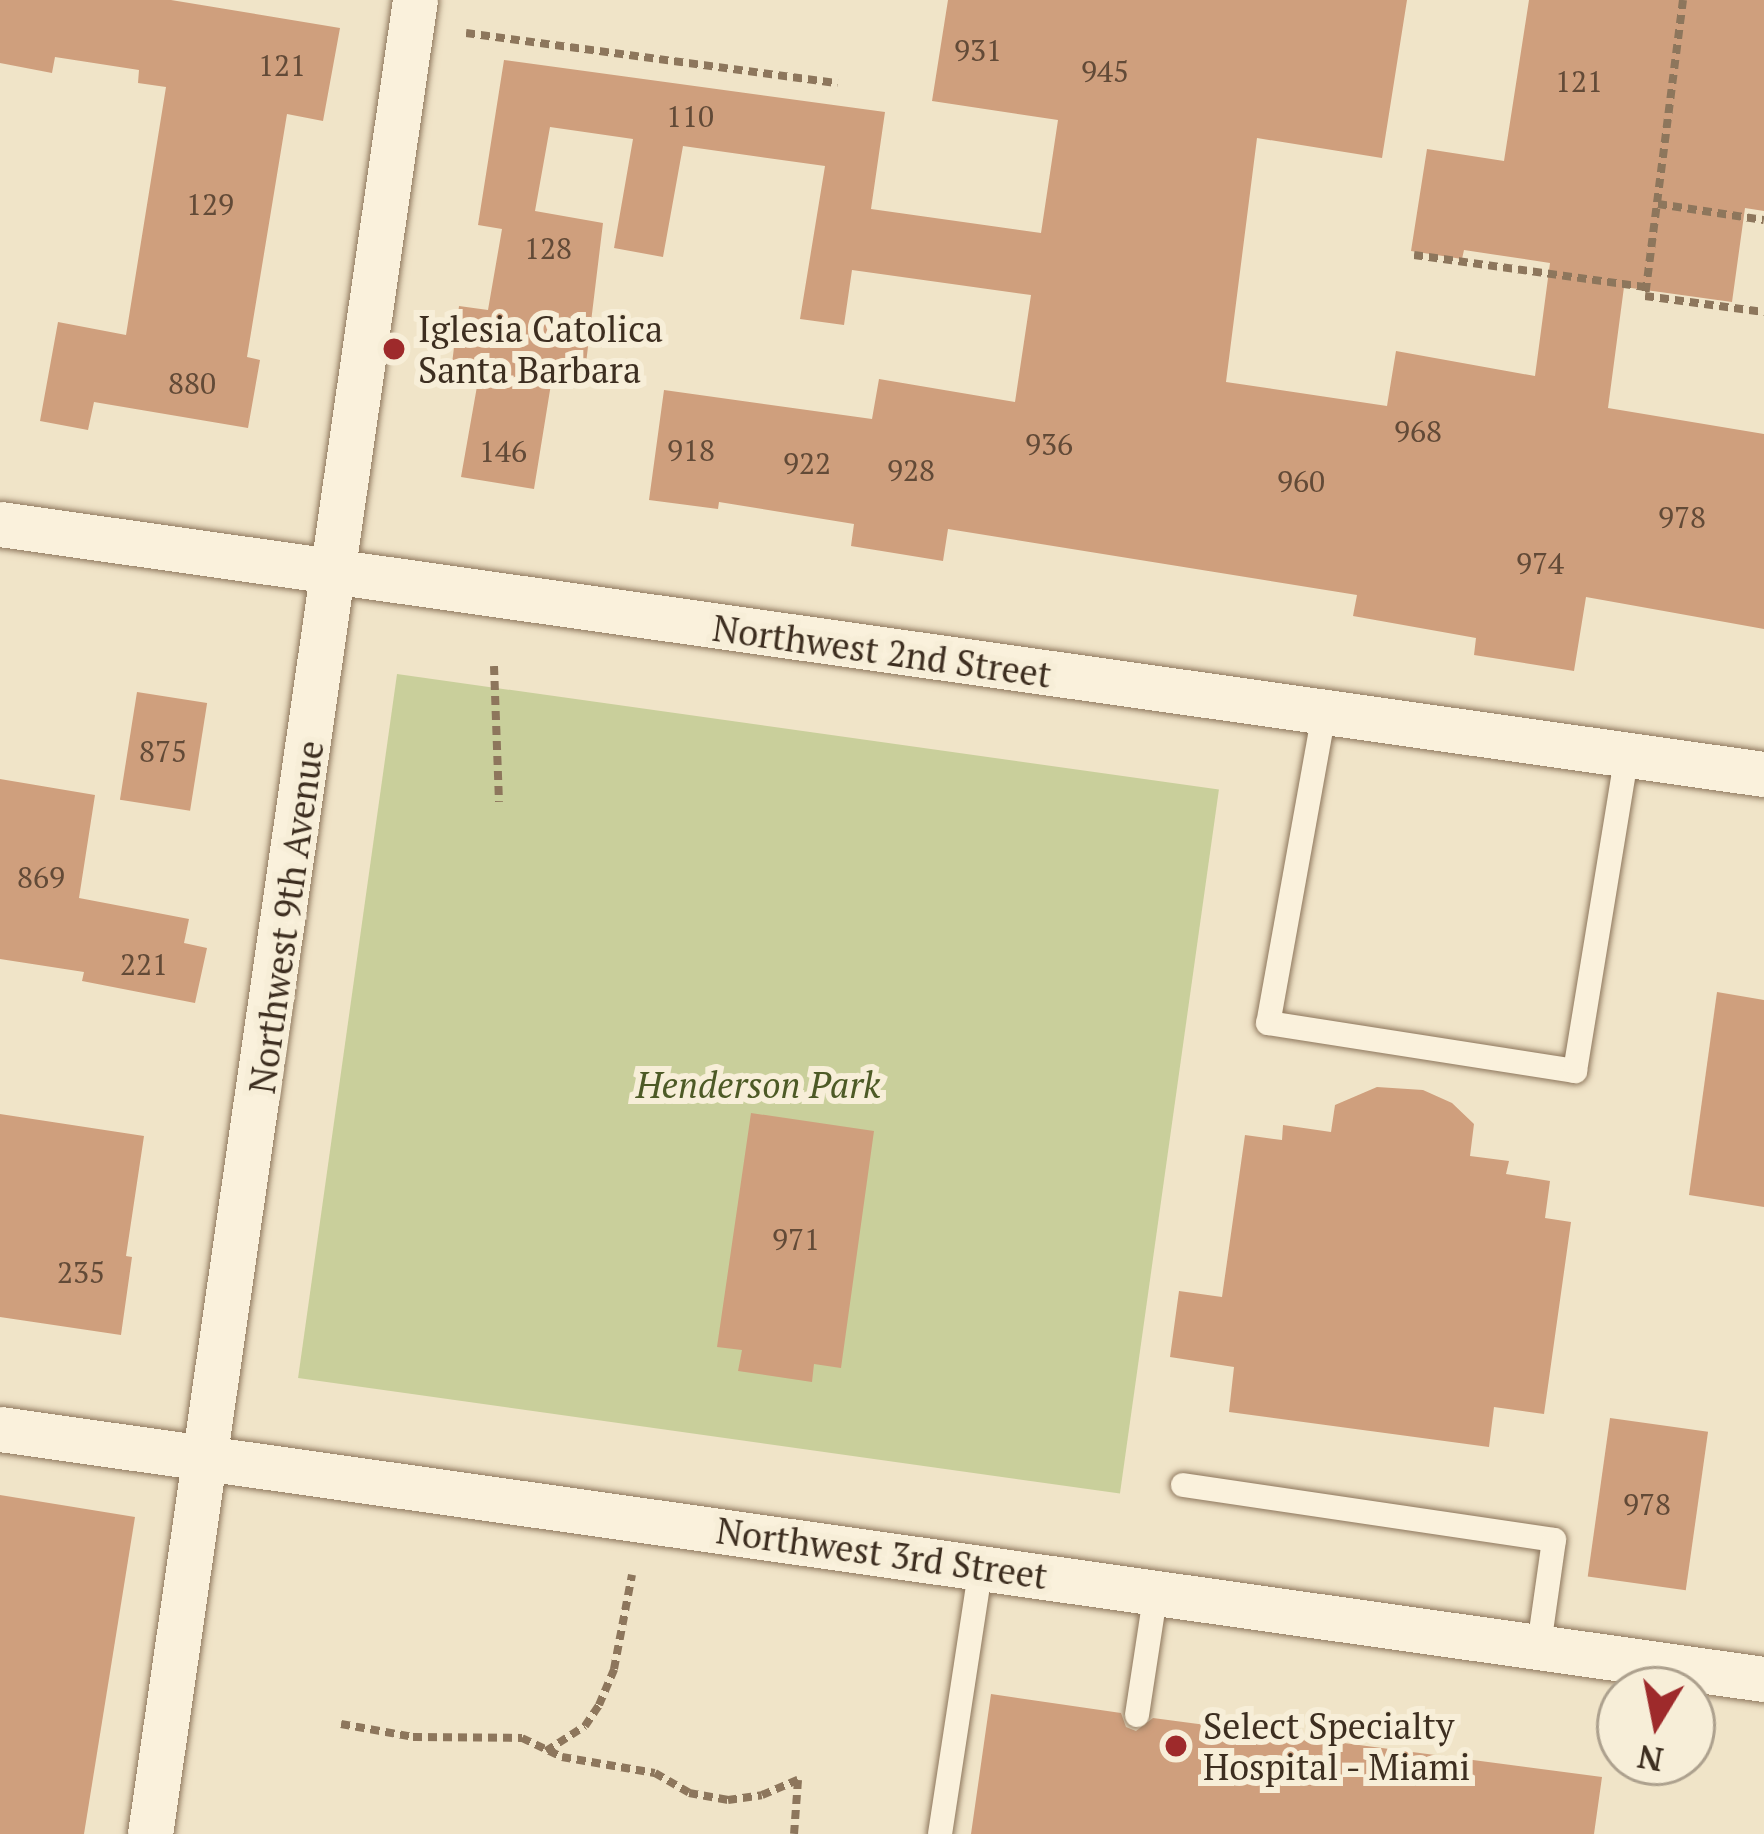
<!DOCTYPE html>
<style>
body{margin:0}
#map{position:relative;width:1764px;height:1834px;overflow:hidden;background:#f0e4c8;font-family:"PT Serif",serif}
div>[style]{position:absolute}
.green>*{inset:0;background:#c9cf9b;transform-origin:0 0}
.building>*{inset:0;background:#cf9f7d;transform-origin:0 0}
.path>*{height:8px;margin-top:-4px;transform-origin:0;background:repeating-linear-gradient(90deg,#8d765c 0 9px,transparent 0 15px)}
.roads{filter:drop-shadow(0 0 3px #8d765c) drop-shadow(0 0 3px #8d765c)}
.lane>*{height:24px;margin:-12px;padding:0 12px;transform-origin:12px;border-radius:12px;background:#faf1dc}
.street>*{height:45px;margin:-22.5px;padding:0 22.5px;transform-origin:22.5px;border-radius:22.5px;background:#faf1dc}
.dots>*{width:33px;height:33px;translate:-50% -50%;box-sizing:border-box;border:6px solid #f7eed8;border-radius:50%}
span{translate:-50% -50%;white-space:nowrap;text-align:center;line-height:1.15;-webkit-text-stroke:12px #f7eed8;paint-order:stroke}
.number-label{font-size:30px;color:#624a37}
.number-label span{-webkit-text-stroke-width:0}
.poi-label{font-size:36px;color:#3d2e20}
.left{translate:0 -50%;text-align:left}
.street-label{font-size:36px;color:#3d2e20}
.park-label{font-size:36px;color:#4d5a26;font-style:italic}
.north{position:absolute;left:1596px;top:1666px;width:120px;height:120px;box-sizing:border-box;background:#f7eed8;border:3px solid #ada18e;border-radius:50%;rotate:190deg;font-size:33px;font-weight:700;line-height:48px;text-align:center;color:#3d2e20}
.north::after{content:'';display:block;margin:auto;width:42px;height:54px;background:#9e2a2b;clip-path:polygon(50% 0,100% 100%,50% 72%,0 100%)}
</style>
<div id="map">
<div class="green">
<div style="left:397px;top:674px;width:830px;height:711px;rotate:8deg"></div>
</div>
<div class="building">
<div style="clip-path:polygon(0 0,171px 0,340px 28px,323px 121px,287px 114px,247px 357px,260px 360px,248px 428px,94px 402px,88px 430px,40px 421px,58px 322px,126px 335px,166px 87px,138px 83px,139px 70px,55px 57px,52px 73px,0 63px)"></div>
<div style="clip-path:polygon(948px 0,1407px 0,1382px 158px,1257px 138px,1226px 382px,1387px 406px,1396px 351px,1535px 376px,1550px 263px,1464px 250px,1462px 259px,1411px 251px,1427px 149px,1504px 161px,1529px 0,1764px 0,1764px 211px,1745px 208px,1732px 302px,1624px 287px,1608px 408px,1764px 434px,1764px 629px,1586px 597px,1574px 671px,1474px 655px,1476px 638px,1353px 616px,1357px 595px,948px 529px,943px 561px,851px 546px,854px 524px,719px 502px,718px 509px,649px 500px,664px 390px,872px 419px,879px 379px,1015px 402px,1031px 295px,852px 270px,844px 325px,800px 319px,825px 166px,683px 146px,663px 257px,614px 248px,633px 139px,550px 127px,535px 211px,603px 223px,583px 388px,551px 384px,534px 489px,461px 477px,479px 375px,451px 372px,459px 306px,488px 310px,502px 229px,478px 225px,504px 60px,885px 112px,871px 209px,1041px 233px,1058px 120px,932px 101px)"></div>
<div style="left:137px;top:692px;width:71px;height:109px;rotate:9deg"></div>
<div style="clip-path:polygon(0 779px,95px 795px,79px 898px,189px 919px,184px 943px,207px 948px,195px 1003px,82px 981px,84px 972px,0 959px)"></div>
<div style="clip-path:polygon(1717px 992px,1764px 1000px,1764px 1207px,1689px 1195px)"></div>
<div style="clip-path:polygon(1377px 1087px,1423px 1090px,1452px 1103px,1474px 1124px,1470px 1156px,1509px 1161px,1506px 1174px,1550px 1181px,1545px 1218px,1571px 1222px,1544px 1414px,1494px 1407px,1489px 1447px,1229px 1412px,1234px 1367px,1170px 1357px,1179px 1291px,1222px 1297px,1245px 1135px,1282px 1140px,1283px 1125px,1331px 1132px,1335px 1105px)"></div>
<div style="clip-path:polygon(751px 1113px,874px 1131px,841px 1368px,814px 1364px,812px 1382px,738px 1371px,742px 1350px,717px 1347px)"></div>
<div style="clip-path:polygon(0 1114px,144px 1136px,126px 1256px,132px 1257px,121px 1335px,0 1317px)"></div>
<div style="left:1610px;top:1418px;width:99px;height:160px;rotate:8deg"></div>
<div style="clip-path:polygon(0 1495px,135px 1517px,84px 1834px,0 1834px)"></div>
<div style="clip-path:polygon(991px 1694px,1121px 1713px,1126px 1727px,1136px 1731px,1153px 1718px,1602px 1777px,1594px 1834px,971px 1834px)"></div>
</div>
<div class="path">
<div style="left:1683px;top:0;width:298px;rotate:97.3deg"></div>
<div style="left:1645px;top:296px;width:120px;rotate:7.7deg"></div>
<div style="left:466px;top:33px;width:375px;rotate:7.7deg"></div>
<div style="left:1658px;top:204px;width:107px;rotate:8.6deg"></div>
<div style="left:1414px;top:255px;width:234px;rotate:7.9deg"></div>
<div style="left:494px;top:666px;width:136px;rotate:87.9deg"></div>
<div style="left:341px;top:1724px;width:73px;rotate:10.2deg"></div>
<div style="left:413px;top:1737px;width:109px;rotate:0.5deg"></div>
<div style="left:522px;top:1738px;width:44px;rotate:25.4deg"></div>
<div style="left:562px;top:1757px;width:94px;rotate:9.8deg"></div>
<div style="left:655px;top:1773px;width:39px;rotate:30deg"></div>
<div style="left:689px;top:1793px;width:40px;rotate:10deg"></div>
<div style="left:728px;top:1800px;width:34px;rotate:-8deg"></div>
<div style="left:762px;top:1795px;width:39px;rotate:-23deg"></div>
<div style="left:798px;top:1780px;width:54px;rotate:94.2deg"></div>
<div style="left:546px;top:1751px;width:46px;rotate:-32.7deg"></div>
<div style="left:585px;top:1726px;width:25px;rotate:-56deg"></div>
<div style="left:599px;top:1705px;width:39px;rotate:-67deg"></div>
<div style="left:614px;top:1669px;width:96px;rotate:-79.2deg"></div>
</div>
<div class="roads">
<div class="lane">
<div style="left:1324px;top:713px;width:315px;rotate:100.2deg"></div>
<div style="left:1268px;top:1023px;width:311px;rotate:8.9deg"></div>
<div style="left:1575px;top:1071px;width:320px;rotate:-80.7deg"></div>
<div style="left:1183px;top:1485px;width:375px;rotate:8.4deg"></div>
<div style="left:1554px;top:1540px;width:106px;rotate:98.1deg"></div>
<div style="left:1137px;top:1715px;width:125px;rotate:-81.3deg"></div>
<div style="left:940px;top:1834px;width:271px;rotate:-81.3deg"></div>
</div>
<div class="street">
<div style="left:0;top:524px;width:1782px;rotate:8.07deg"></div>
<div style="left:0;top:1429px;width:1782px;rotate:8.07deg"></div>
<div style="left:150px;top:1834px;width:1853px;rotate:-81.78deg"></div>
</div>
</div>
<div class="dots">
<div style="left:394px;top:349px;background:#9e2a2b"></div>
<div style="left:1176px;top:1746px;background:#9e2a2b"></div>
</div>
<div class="number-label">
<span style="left:978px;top:50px">931</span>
<span style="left:282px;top:65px">121</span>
<span style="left:1105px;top:71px">945</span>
<span style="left:1579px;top:81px">121</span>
<span style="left:690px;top:116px">110</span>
<span style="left:210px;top:204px">129</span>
<span style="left:548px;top:248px">128</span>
<span style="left:192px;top:383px">880</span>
<span style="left:1418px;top:431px">968</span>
<span style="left:1049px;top:444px">936</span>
<span style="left:691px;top:450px">918</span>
<span style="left:503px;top:451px">146</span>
<span style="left:807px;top:463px">922</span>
<span style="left:911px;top:470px">928</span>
<span style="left:1301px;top:481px">960</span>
<span style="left:1682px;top:517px">978</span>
<span style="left:1540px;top:563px">974</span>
<span style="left:163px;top:751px">875</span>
<span style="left:41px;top:877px">869</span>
<span style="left:144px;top:964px">221</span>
<span style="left:796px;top:1239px">971</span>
<span style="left:81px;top:1272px">235</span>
<span style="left:1647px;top:1504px">978</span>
</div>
<div class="poi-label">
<span class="left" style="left:418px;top:349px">Iglesia Catolica<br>Santa Barbara</span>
<span class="left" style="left:1203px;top:1746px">Select Specialty<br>Hospital - Miami</span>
</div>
<div class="street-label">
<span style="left:882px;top:651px;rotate:8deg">Northwest 2nd Street</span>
<span style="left:286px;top:917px;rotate:-82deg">Northwest 9th Avenue</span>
<span style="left:882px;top:1553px;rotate:8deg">Northwest 3rd Street</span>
</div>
<div class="park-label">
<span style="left:758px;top:1085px">Henderson Park</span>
</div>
<div class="north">N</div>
</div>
